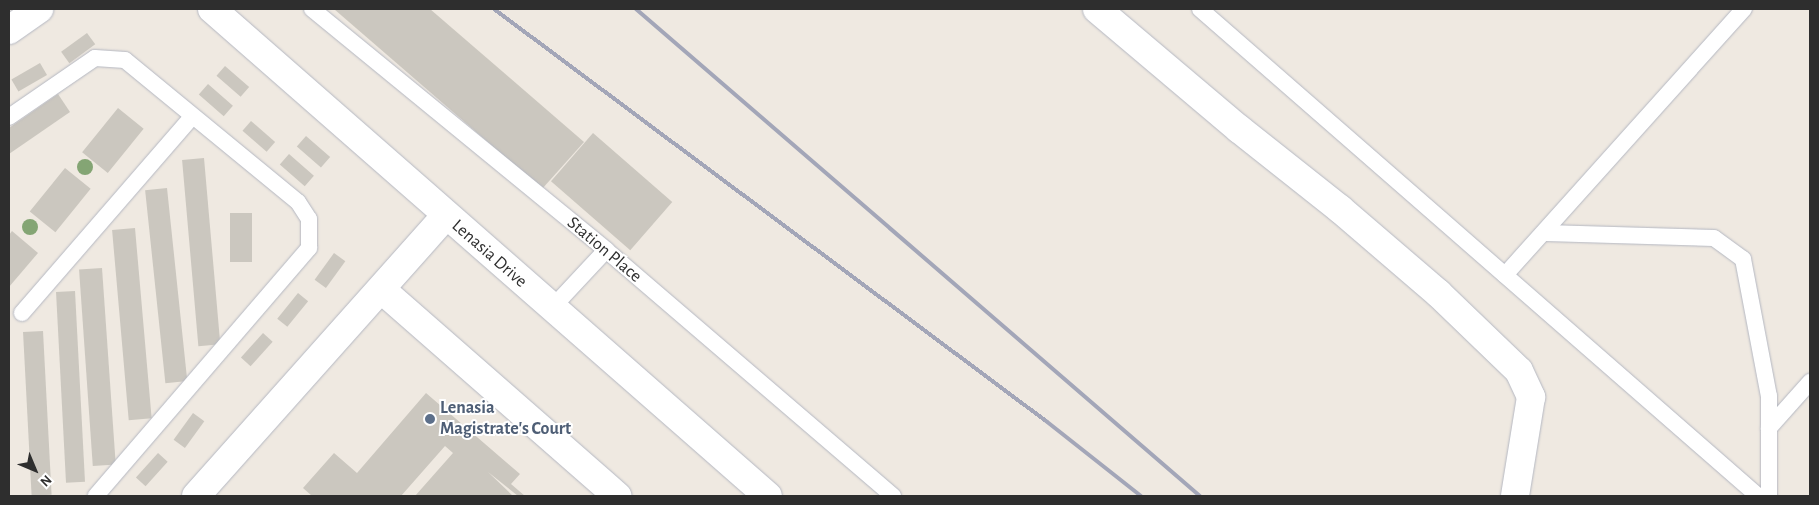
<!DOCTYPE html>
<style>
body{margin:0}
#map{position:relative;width:1819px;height:505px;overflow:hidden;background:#efe9e1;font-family:"Alegreya Sans",sans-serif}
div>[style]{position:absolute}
.building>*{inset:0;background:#cbc7bf;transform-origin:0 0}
.roads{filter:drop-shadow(0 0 1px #b4b7c1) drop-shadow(0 0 1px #b4b7c1)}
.lane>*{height:16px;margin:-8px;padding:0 8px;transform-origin:8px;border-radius:8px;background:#fff}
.street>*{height:28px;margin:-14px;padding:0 14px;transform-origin:14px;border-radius:14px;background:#fff}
.secondary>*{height:28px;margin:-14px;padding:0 14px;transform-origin:14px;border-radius:14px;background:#fff}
.rail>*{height:4px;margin:-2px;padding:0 2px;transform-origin:2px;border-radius:2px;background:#a3a6b8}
.trees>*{width:16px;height:16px;margin:-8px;border-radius:50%;background:#84a574}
.dots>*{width:14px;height:14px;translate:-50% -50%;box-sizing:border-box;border:2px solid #fff;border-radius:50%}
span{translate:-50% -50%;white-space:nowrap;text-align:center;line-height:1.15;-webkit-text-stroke:4px #fff;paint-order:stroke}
.street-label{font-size:18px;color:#2e2e2e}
.service-label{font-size:18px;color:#4e5e75;font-weight:700}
.left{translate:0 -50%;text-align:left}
.frame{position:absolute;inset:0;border:10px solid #2e2e2e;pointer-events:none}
.north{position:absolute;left:10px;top:445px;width:50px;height:50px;-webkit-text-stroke:4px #fff;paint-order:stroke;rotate:135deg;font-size:14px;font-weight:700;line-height:20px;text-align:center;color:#2e2e2e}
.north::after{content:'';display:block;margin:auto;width:18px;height:22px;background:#2e2e2e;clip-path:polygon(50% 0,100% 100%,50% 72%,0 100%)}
</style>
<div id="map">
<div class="building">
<div style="clip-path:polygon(334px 9px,430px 9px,584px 142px,542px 189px)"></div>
<div style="left:87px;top:33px;width:14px;height:32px;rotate:54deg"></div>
<div style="left:40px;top:63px;width:14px;height:33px;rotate:60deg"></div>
<div style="left:225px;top:66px;width:32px;height:13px;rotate:41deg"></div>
<div style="left:208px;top:84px;width:33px;height:14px;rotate:41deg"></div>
<div style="clip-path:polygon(58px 94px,70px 112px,9px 154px,9px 128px)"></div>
<div style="left:118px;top:108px;width:33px;height:57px;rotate:39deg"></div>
<div style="left:251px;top:121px;width:32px;height:13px;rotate:41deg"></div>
<div style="left:593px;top:133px;width:105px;height:64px;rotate:41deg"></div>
<div style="left:306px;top:136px;width:32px;height:14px;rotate:41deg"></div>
<div style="left:289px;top:154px;width:33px;height:14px;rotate:41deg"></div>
<div style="left:204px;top:158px;width:187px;height:22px;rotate:85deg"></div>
<div style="left:65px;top:168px;width:33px;height:56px;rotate:39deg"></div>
<div style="left:167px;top:188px;width:194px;height:22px;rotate:84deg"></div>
<div style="left:230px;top:213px;width:22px;height:49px"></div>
<div style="left:135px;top:228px;width:191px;height:23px;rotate:85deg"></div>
<div style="clip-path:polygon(12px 231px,38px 253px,9px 287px,9px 235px)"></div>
<div style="left:334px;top:253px;width:14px;height:33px;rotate:36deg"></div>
<div style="left:102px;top:268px;width:197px;height:23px;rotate:86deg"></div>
<div style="left:75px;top:291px;width:191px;height:19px;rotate:87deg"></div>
<div style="left:298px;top:293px;width:13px;height:33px;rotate:39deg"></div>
<div style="left:43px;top:331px;width:164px;height:20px;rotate:87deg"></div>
<div style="left:263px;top:333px;width:13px;height:33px;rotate:42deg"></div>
<div style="clip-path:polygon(426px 393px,520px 474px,511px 484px,525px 496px,518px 496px,488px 472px,513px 496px,415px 496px,453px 453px,445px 446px,401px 496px,312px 496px,303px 488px,334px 453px,357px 473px)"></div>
<div style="left:193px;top:413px;width:14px;height:33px;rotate:36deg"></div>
<div style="left:158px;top:453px;width:13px;height:33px;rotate:42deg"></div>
</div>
<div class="roads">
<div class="lane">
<div style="left:312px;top:9px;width:380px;rotate:39.3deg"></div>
<div style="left:606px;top:250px;width:378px;rotate:40.6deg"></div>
<div style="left:1200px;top:9px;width:741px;rotate:41.11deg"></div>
<div style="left:9px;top:117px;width:104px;rotate:-34.5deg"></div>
<div style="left:95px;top:58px;width:30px;rotate:4deg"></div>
<div style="left:125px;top:60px;width:224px;rotate:39.4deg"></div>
<div style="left:298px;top:202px;width:20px;rotate:57deg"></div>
<div style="left:309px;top:219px;width:29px;rotate:90deg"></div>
<div style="left:309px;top:248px;width:327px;rotate:130.7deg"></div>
<div style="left:1546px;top:233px;width:168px;rotate:1.7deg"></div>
<div style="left:1714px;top:238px;width:36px;rotate:36deg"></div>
<div style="left:1743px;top:259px;width:139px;rotate:79.3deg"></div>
<div style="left:1769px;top:396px;width:100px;rotate:90deg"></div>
<div style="left:1505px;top:275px;width:358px;rotate:-48.1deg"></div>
<div style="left:552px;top:308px;width:79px;rotate:-47deg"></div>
<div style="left:22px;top:313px;width:259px;rotate:-49.1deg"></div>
<div style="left:1769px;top:428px;width:62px;rotate:-48.3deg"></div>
</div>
<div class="street">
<div style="left:1097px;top:9px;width:186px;rotate:40.2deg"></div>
<div style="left:1239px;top:129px;width:129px;rotate:38.4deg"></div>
<div style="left:1340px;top:209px;width:129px;rotate:40.6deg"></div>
<div style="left:1438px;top:293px;width:112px;rotate:43.9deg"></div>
<div style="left:1519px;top:371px;width:29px;rotate:65deg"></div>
<div style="left:1531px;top:397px;width:100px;rotate:99.2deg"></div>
<div style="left:382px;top:290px;width:313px;rotate:41.2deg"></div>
<div style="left:196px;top:496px;width:374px;rotate:-48.3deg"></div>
</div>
<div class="secondary">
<div style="left:212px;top:9px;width:739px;rotate:41.22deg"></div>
<div style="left:9px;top:30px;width:37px;rotate:-35deg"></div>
</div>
</div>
<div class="rail">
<div style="left:494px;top:9px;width:689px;rotate:36.74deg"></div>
<div style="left:1046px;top:421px;width:121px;rotate:38.3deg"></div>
<div style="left:636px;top:9px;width:745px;rotate:40.81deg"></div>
</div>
<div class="trees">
<div style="left:85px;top:167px"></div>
<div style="left:30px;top:227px"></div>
</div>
<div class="dots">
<div style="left:430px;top:419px;background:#5c6f8a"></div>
</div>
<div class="street-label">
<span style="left:604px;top:250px;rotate:40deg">Station Place</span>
<span style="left:489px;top:254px;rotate:41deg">Lenasia Drive</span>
</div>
<div class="service-label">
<span class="left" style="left:440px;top:419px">Lenasia<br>Magistrate's Court</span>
</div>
<div class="frame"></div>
<div class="north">N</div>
</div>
